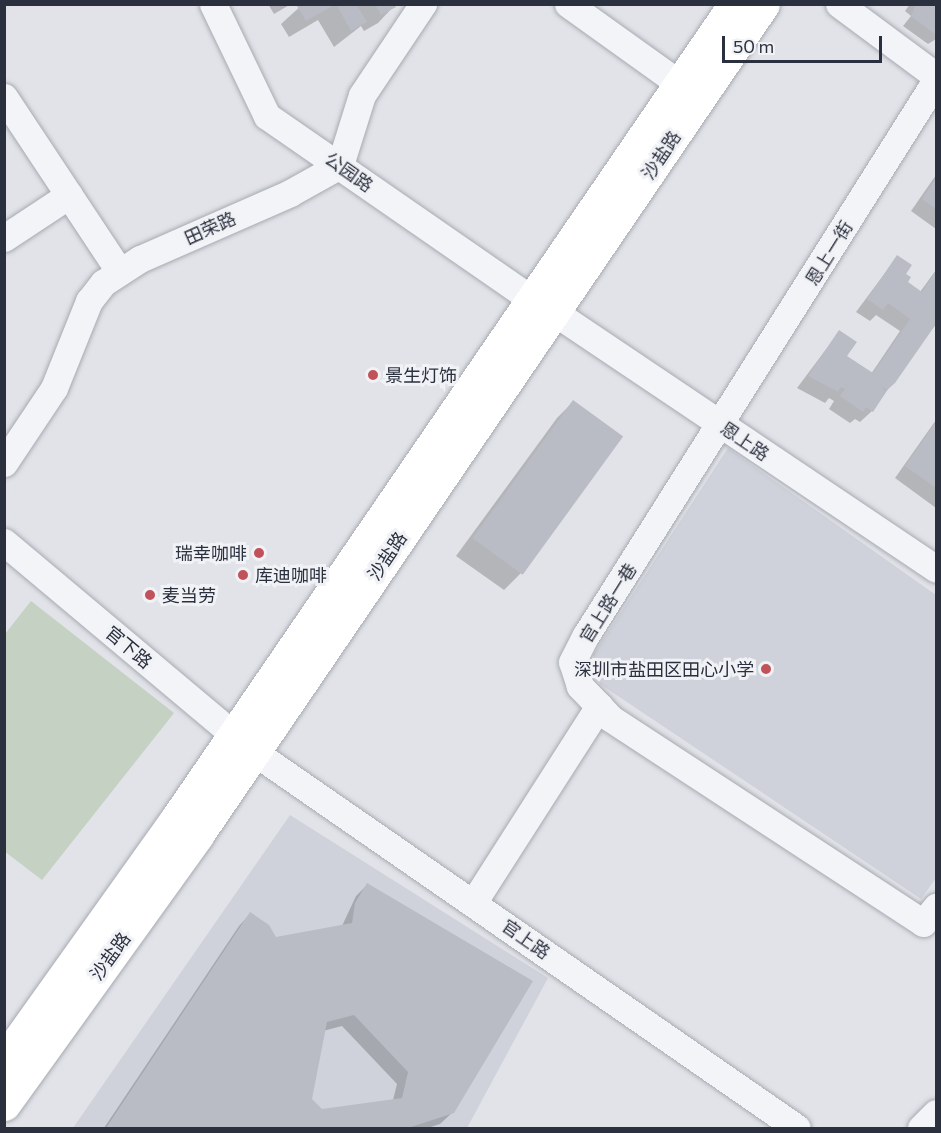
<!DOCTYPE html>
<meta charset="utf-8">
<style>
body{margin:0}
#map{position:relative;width:941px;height:1133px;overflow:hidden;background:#e1e3e8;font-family:Commissioner,"Noto Sans SC",sans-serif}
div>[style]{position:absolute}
.built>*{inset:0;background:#cfd2da}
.green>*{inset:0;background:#c5d1c3}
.shadow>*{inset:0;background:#0003}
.building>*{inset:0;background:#b9bcc4;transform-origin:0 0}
.roads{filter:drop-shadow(0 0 2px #a7aab2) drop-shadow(0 0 2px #a7aab2)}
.minor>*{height:27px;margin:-13.5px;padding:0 13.5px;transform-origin:13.5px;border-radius:13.5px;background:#f3f4f7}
.major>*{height:33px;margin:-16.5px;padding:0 16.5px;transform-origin:16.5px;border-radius:16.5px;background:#fff}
.dots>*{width:16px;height:16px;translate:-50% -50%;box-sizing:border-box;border:3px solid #f0f2f6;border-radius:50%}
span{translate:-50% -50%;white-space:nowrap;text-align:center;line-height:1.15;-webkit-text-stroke:6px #f0f2f6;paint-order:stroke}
.street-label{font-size:18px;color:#2b303e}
.poi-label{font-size:18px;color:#2b303e}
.left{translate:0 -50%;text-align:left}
.right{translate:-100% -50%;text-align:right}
.frame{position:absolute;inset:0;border:6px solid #2b303e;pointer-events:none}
.scale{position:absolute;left:722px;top:36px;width:160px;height:27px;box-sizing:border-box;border:3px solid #2b303e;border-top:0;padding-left:8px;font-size:18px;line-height:21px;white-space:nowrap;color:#2b303e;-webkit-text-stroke:4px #f0f2f6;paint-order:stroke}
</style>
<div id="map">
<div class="built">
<div style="clip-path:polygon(728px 448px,936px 595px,936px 878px,921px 899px,600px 684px,593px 655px)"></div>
<div style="clip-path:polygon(290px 815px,548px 978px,467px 1128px,73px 1128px)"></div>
</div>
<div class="green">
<div style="clip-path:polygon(31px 601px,174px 713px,42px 880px,4px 851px,5px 634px)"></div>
</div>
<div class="shadow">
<div style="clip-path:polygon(268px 4px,291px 4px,274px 14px)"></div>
<div style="clip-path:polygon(303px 4px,393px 4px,394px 6px,378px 23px,364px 31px,361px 26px,334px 47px,318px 20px,289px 37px,281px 24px)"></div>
<div style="clip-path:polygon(910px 4px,936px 4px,936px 39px,928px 44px,903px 26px,911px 16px,905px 11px)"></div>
<div style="clip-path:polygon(936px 175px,936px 229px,911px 211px)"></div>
<div style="clip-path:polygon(897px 257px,906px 283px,920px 292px,936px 270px,936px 324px,872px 411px,860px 422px,855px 419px,850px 423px,829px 409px,834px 401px,829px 398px,825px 403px,797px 388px,839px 332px,845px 356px,871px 374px,900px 331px,876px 315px,870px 321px,856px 312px)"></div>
<div style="clip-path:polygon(573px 402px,521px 573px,504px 590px,456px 556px,557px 418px)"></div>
<div style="clip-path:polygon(936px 420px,936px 508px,895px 478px)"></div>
<div style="clip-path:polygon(evenodd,367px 885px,453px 1112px,440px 1124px,428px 1128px,104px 1128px,239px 926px,250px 914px,275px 939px,342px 926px,356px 896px,367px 885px,342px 1026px,397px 1084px,393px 1100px,321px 1111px,310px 1100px,323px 1031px,342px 1026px)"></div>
</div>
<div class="building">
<div style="clip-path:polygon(300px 4px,336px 4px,306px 21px,297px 6px)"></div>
<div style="clip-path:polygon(336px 4px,363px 4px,358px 7px,367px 22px,351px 31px)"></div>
<div style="clip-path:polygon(375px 4px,395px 4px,396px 7px,381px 15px)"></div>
<div style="clip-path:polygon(916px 4px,936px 4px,936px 35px,911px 16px)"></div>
<div style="clip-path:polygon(936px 178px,936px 209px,922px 199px)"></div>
<div style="clip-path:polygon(897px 255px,912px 265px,906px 274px,911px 277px,908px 282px,922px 292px,936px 271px,936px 324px,895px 383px,887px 390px,881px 386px,886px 392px,873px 412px,866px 407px,863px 412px,840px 396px,845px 389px,841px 387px,838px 392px,808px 376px,839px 330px,857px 342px,847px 356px,873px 373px,910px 319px,888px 303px,883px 310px,867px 299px)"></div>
<div style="left:573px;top:400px;width:62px;height:171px;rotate:36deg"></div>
<div style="clip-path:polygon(936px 422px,936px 488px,905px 466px)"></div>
<div style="clip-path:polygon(evenodd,367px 883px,533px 981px,454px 1113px,408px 1128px,106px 1128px,250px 912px,269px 925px,276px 937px,352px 923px,355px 903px,367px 883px,354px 1015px,408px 1072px,402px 1098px,322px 1109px,312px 1099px,327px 1022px,354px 1015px)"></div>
</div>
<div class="roads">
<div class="minor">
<div style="left:213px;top:4px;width:124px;rotate:64.3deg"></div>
<div style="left:267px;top:116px;width:323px;rotate:34.7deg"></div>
<div style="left:568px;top:4px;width:139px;rotate:35.6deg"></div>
<div style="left:839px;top:4px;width:121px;rotate:36.6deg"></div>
<div style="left:4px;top:97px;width:209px;rotate:56.5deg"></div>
<div style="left:4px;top:238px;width:78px;rotate:-33.5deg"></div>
<div style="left:554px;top:312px;width:460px;rotate:33.9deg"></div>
<div style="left:4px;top:463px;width:90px;rotate:-56.3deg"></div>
<div style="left:54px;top:388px;width:94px;rotate:-68.1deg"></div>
<div style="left:89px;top:301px;width:23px;rotate:-52deg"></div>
<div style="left:103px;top:283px;width:44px;rotate:-33deg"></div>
<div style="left:140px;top:259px;width:164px;rotate:-23.7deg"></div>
<div style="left:290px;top:193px;width:57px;rotate:-29.2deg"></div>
<div style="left:340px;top:165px;width:73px;rotate:-72.6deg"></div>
<div style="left:362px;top:95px;width:110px;rotate:-56.2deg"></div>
<div style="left:4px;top:542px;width:326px;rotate:40deg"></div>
<div style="left:254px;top:752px;width:660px;rotate:34.7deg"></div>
<div style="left:599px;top:706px;width:16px;rotate:47deg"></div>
<div style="left:610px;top:718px;width:374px;rotate:33.2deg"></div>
<div style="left:923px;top:923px;width:21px;rotate:-51deg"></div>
<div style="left:473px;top:903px;width:234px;rotate:-57.4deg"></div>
<div style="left:599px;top:706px;width:28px;rotate:-134deg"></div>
<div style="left:580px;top:686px;width:25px;rotate:-108deg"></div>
<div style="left:572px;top:662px;width:30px;rotate:-63deg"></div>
<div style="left:586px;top:635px;width:656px;rotate:-57.76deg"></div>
<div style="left:921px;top:1128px;width:21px;rotate:-45deg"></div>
</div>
<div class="major">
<div style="left:4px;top:1061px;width:296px;rotate:-54.5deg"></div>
<div style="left:176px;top:820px;width:989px;rotate:-55.59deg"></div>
<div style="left:4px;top:1104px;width:331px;rotate:-54.3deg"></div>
<div style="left:197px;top:835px;width:1005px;rotate:-55.74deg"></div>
</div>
</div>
<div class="dots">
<div style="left:373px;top:375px;background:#c15259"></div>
<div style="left:259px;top:553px;background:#c15259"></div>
<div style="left:243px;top:575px;background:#c15259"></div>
<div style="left:150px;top:595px;background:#c15259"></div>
<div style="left:766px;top:669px;background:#c15259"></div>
</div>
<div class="street-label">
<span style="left:661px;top:155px;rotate:-56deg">沙盐路</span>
<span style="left:349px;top:172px;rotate:35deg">公园路</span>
<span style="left:210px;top:228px;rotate:-24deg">田荣路</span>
<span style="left:829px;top:253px;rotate:-58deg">恩上一街</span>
<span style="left:745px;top:441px;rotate:34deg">恩上路</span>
<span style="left:387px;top:556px;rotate:-56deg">沙盐路</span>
<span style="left:608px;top:603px;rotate:-58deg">官上路一巷</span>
<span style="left:129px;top:647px;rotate:40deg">官下路</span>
<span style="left:526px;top:939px;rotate:35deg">官上路</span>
<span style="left:110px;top:956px;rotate:-54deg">沙盐路</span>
</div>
<div class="poi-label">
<span class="left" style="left:385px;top:375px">景生灯饰</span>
<span class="right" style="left:247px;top:553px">瑞幸咖啡</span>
<span class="left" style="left:255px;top:575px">库迪咖啡</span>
<span class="left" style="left:162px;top:595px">麦当劳</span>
<span class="right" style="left:754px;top:669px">深圳市盐田区田心小学</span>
</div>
<div class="frame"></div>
<div class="scale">50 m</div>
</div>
